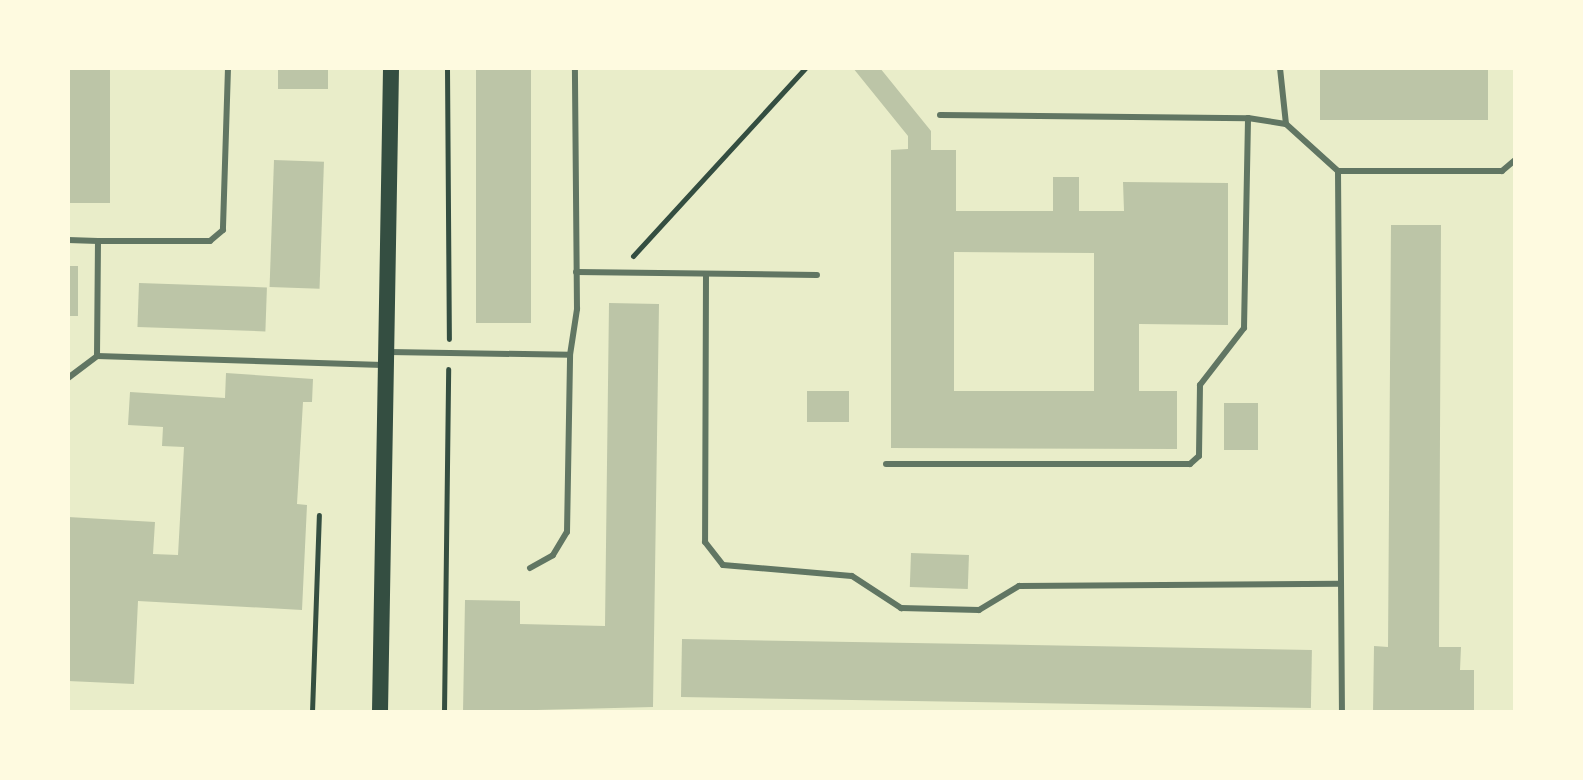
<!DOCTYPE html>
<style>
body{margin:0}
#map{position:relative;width:1583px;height:780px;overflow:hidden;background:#e9edc9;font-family:Ubuntu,sans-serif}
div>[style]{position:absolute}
.building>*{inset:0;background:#bcc5a7;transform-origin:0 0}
.path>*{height:5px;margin:-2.5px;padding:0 2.5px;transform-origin:2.5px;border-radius:2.5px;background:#344e41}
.service>*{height:6px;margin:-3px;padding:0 3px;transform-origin:3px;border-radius:3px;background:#617663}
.secondary>*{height:16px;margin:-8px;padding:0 8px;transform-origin:8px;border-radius:8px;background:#344e41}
span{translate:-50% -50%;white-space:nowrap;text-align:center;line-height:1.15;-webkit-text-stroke:8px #fefae0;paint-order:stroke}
.frame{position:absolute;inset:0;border:70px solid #fefae0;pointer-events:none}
</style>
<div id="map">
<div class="building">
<div style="left:68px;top:68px;width:42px;height:135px"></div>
<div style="left:278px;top:68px;width:50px;height:21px"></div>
<div style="left:476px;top:68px;width:55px;height:255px"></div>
<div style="clip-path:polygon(evenodd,853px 68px,880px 68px,931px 131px,931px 150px,956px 150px,956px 211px,1053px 211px,1053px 177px,1079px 177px,1079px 211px,1124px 211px,1123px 182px,1228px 183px,1228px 325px,1139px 324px,1139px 391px,1177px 391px,1177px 449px,891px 448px,891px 150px,908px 149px,908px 136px,853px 68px,954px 252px,1094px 253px,1094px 391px,954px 391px,954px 252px)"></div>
<div style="left:1320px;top:68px;width:168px;height:52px"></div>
<div style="left:274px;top:160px;width:50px;height:127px;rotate:2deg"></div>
<div style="clip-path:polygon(1391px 225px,1441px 225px,1439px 647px,1461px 647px,1460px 670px,1474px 670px,1474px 712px,1373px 712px,1374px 646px,1388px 647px)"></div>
<div style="left:68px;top:266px;width:10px;height:50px"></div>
<div style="left:139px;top:283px;width:128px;height:44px;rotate:2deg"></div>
<div style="clip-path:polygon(609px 303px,659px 304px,653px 707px,463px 712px,465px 600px,520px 601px,520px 624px,605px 626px)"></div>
<div style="clip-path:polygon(226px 373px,313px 379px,312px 402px,303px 402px,297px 504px,307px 505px,302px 610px,138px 601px,134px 684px,68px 681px,68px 517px,155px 522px,153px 554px,178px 555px,184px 447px,162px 446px,163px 427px,128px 425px,130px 392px,225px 398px)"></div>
<div style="left:807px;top:391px;width:42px;height:31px"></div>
<div style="left:1224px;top:403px;width:34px;height:47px"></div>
<div style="left:911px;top:553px;width:58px;height:34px;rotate:2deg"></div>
<div style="left:682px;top:639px;width:630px;height:58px;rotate:1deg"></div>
</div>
<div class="path">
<div style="left:447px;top:68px;width:271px;rotate:89.6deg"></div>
<div style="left:633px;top:256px;width:255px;rotate:-47.5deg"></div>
<div style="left:312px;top:712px;width:197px;rotate:-88deg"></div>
<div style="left:444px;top:712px;width:343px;rotate:-89.3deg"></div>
</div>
<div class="service">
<div style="left:228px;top:68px;width:162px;rotate:91.8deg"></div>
<div style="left:223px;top:230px;width:17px;rotate:140deg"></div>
<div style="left:210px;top:241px;width:112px;rotate:180deg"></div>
<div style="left:98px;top:241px;width:115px;rotate:90.5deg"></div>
<div style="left:97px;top:356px;width:286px;rotate:1.8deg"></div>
<div style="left:1280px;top:68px;width:56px;rotate:83.9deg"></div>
<div style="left:940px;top:115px;width:308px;rotate:0.6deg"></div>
<div style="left:1248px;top:118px;width:38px;rotate:9deg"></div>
<div style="left:1286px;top:124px;width:70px;rotate:42.1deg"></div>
<div style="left:1338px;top:171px;width:164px"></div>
<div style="left:1502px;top:171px;width:17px;rotate:-40deg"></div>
<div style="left:1338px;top:171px;width:541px;rotate:89.58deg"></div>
<div style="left:68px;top:240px;width:30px;rotate:2deg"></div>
<div style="left:576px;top:272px;width:241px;rotate:0.7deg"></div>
<div style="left:706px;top:274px;width:268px;rotate:90.2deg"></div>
<div style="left:705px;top:542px;width:29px;rotate:52deg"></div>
<div style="left:723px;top:565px;width:129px;rotate:4.9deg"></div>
<div style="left:852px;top:576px;width:59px;rotate:33.1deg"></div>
<div style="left:901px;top:608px;width:78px;rotate:1.5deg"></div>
<div style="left:979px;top:610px;width:47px;rotate:-31deg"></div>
<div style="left:1019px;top:586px;width:321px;rotate:-0.4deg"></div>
<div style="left:389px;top:352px;width:181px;rotate:0.9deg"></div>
<div style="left:570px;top:355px;width:47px;rotate:-81.3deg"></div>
<div style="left:577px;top:309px;width:241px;rotate:-90.5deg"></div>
<div style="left:68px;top:378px;width:36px;rotate:-37deg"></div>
<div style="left:886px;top:464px;width:304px"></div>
<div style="left:1190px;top:464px;width:12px;rotate:-42deg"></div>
<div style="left:1199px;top:456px;width:71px;rotate:-89.2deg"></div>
<div style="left:1200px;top:385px;width:72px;rotate:-52.3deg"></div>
<div style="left:1244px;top:328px;width:210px;rotate:-88.9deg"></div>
<div style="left:530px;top:568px;width:26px;rotate:-29deg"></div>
<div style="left:553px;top:555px;width:27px;rotate:-59deg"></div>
<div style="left:567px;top:532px;width:177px;rotate:-89deg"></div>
</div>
<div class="secondary">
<div style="left:380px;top:712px;width:644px;rotate:-89.02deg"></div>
</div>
<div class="frame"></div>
</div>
